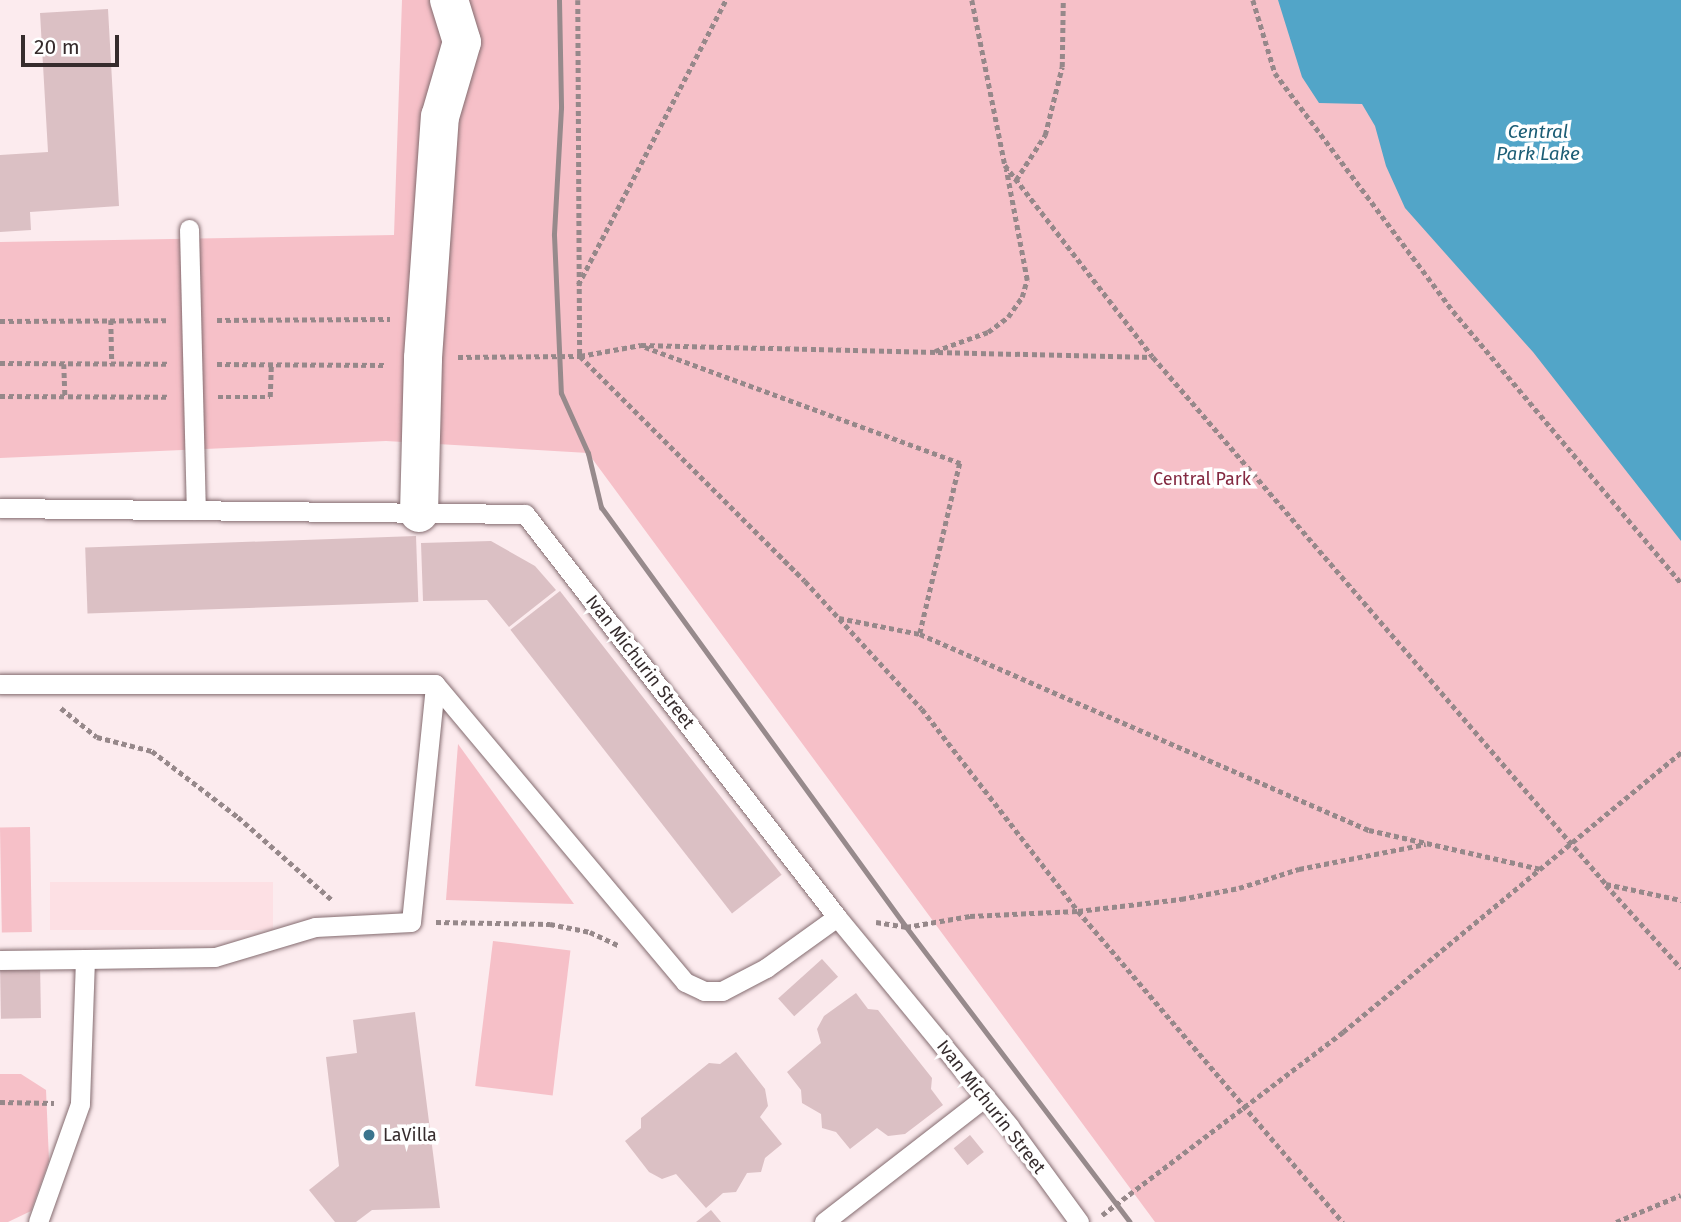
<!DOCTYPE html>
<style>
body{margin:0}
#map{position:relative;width:1681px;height:1222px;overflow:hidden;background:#fcebee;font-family:"Fira Sans",sans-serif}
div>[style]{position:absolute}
.built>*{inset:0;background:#fde0e4;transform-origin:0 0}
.green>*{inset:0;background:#f6c0c8;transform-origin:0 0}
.water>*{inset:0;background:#52a5c8}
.building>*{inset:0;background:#dbc0c4;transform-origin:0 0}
.path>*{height:4.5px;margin-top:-2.25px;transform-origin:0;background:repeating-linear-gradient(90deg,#96888a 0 5px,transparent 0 8.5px)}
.roads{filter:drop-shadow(0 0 2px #846c70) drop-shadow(0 0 2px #846c70)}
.service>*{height:19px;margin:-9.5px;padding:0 9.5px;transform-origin:9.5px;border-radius:9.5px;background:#fff}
.minor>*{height:38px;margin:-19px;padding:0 19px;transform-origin:19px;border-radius:19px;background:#fff}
.rail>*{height:5px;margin:-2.5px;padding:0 2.5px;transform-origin:2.5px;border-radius:2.5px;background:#978a8c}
.dots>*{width:19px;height:19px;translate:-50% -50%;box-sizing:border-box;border:4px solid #fff;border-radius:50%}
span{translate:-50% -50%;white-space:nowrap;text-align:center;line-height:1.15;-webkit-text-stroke:7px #fff;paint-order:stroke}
.park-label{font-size:18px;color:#832941}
.street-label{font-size:18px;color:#362c2d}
.poi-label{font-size:18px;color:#362c2d}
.left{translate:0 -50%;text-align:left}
.water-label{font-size:19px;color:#1b5d75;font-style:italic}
.scale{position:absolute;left:21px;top:35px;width:98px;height:32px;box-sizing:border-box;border:4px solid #362c2d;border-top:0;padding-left:9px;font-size:21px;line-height:24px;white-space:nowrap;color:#362c2d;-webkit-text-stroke:5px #fff;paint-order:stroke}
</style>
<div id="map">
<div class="built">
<div style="left:50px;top:882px;width:223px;height:48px"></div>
</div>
<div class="green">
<div style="clip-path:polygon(402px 0,1681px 0,1681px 1222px,1155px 1222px,588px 453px,386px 441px,0 458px,0 242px,394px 235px)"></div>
<div style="clip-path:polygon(458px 744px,574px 904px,446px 900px)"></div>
<div style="left:30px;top:827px;width:105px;height:30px;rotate:89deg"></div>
<div style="left:493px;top:941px;width:78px;height:146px;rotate:7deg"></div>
<div style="clip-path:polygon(0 1074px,21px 1074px,46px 1090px,49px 1161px,31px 1211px,8px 1222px,0 1222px)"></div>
</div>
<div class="water">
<div style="clip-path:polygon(1278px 0,1681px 0,1681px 541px,1533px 352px,1405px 208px,1386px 166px,1375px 126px,1362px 104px,1319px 103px,1302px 77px)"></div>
</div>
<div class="building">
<div style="clip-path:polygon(108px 9px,119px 206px,30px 212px,31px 230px,0 232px,0 155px,48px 152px,40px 13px)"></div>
<div style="left:416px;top:536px;width:66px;height:331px;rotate:88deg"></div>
<div style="clip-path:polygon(491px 541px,535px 566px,556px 590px,509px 627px,487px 600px,423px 601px,421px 543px)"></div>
<div style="left:560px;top:591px;width:360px;height:63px;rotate:52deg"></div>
<div style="left:822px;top:959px;width:24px;height:59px;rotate:48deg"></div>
<div style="left:40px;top:963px;width:55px;height:40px;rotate:89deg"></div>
<div style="clip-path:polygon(856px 993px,868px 1009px,878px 1010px,932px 1078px,931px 1089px,943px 1105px,905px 1134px,888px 1136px,877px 1128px,850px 1149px,836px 1132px,822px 1128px,821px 1114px,802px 1103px,801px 1090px,787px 1072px,821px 1043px,817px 1029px,824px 1016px)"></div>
<div style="clip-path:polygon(415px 1012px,440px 1208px,372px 1210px,356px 1222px,335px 1222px,309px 1190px,339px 1166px,326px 1057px,357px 1053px,353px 1020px)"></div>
<div style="clip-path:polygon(736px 1052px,765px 1089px,768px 1106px,760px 1117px,782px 1144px,765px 1158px,761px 1172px,747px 1173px,736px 1192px,723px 1193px,706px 1208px,676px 1174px,662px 1179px,649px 1172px,625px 1141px,641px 1128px,641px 1118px,709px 1063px,720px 1064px)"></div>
<div style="left:970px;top:1135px;width:22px;height:21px;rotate:51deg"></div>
<div style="clip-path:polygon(711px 1210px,721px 1222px,696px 1222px)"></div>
</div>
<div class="path">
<div style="left:578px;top:0;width:356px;rotate:89.7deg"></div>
<div style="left:580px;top:356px;width:318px;rotate:45deg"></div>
<div style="left:805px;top:581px;width:173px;rotate:47.6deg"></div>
<div style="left:922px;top:709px;width:255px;rotate:52.3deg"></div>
<div style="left:1078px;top:911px;width:409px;rotate:49.6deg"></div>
<div style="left:972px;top:0;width:168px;rotate:78.7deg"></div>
<div style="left:1005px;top:165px;width:242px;rotate:52.4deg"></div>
<div style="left:1153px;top:357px;width:695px;rotate:49.32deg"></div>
<div style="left:1606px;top:884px;width:77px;rotate:12deg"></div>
<div style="left:1253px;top:0;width:76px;rotate:73.2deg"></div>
<div style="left:1275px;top:73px;width:297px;rotate:53.2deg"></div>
<div style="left:1453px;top:311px;width:355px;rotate:50deg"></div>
<div style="left:1016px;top:180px;width:54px;rotate:-57.2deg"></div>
<div style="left:1045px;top:135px;width:70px;rotate:-76deg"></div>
<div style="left:1062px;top:67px;width:67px;rotate:-89.1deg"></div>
<div style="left:578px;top:285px;width:321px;rotate:-62.6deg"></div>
<div style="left:111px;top:320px;width:44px;rotate:88.7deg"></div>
<div style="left:217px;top:320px;width:173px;rotate:-0.3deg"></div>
<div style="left:0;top:321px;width:166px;rotate:-0.3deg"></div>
<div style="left:645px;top:347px;width:336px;rotate:20.2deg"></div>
<div style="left:960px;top:463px;width:176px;rotate:103.2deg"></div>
<div style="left:935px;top:351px;width:56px;rotate:-19.7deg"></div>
<div style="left:988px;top:332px;width:25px;rotate:-37deg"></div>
<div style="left:1008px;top:317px;width:24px;rotate:-55deg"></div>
<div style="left:1022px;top:297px;width:18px;rotate:-74deg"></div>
<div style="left:1027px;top:280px;width:113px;rotate:-100.7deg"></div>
<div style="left:458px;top:357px;width:122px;rotate:-0.5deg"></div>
<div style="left:580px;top:356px;width:62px;rotate:-10.2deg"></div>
<div style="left:641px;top:345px;width:511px;rotate:1.35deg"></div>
<div style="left:0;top:363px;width:167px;rotate:0.3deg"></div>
<div style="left:64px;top:364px;width:32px;rotate:88deg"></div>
<div style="left:217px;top:364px;width:170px;rotate:0.3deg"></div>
<div style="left:0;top:396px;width:167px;rotate:0.3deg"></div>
<div style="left:218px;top:397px;width:52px"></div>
<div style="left:270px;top:397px;width:32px;rotate:-88deg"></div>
<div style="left:839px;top:618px;width:83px;rotate:11.2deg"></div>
<div style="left:920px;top:634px;width:490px;rotate:23.6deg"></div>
<div style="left:1369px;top:830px;width:175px;rotate:12.8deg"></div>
<div style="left:61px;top:708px;width:46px;rotate:38.9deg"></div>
<div style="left:97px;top:737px;width:57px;rotate:14.3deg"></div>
<div style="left:152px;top:751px;width:108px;rotate:37.5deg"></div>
<div style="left:238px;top:817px;width:125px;rotate:41.4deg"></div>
<div style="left:1606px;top:885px;width:112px;rotate:47.9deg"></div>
<div style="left:436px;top:922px;width:114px;rotate:1deg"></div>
<div style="left:550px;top:924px;width:41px;rotate:11.3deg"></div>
<div style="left:590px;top:932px;width:33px;rotate:25deg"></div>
<div style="left:876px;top:922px;width:30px;rotate:9deg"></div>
<div style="left:906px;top:927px;width:65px;rotate:-9.8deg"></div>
<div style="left:970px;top:916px;width:108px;rotate:-2.7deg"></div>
<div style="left:1078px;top:911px;width:104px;rotate:-6.6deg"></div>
<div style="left:1181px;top:899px;width:59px;rotate:-10.7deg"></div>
<div style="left:1239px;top:888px;width:63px;rotate:-17.6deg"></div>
<div style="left:1299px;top:869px;width:129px;rotate:-11.1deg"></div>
<div style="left:0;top:1102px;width:54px;rotate:1.1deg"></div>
<div style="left:1102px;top:1215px;width:303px;rotate:-37.2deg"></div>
<div style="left:1343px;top:1032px;width:439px;rotate:-39.6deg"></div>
<div style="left:1616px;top:1222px;width:70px;rotate:-22.6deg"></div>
</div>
<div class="roads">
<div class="service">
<div style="left:189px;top:229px;width:281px;rotate:88.6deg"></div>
<div style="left:0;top:508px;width:525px;rotate:0.65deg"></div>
<div style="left:525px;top:514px;width:510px;rotate:52.25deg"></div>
<div style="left:837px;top:917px;width:271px;rotate:50.5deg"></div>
<div style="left:1009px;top:1126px;width:119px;rotate:53.9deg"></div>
<div style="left:0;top:684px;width:435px"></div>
<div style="left:435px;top:684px;width:389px;rotate:50deg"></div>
<div style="left:685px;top:982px;width:21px;rotate:25deg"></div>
<div style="left:704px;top:991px;width:18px"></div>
<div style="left:722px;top:991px;width:50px;rotate:-27.6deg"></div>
<div style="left:766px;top:968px;width:87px;rotate:-35.7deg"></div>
<div style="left:85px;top:959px;width:130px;rotate:-0.9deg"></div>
<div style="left:215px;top:957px;width:104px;rotate:-16.7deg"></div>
<div style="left:315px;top:927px;width:96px;rotate:-3deg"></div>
<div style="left:411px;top:922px;width:239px;rotate:-84.2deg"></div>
<div style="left:0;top:960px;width:85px;rotate:-0.7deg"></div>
<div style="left:85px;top:959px;width:145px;rotate:92deg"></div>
<div style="left:80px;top:1104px;width:125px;rotate:109.6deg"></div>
<div style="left:824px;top:1222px;width:204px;rotate:-37.8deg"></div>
</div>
<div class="minor">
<div style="left:419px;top:513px;width:155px;rotate:-88.5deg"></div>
<div style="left:423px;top:358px;width:242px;rotate:-86deg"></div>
<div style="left:440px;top:117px;width:78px;rotate:-73.7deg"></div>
<div style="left:462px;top:42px;width:44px;rotate:-107.2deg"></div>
</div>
</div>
<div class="rail">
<div style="left:559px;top:0;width:108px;rotate:88.9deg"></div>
<div style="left:561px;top:108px;width:127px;rotate:93.2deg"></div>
<div style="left:554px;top:235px;width:158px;rotate:87.5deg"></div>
<div style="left:561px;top:393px;width:66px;rotate:65.8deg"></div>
<div style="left:588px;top:453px;width:56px;rotate:76.5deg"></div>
<div style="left:601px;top:507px;width:519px;rotate:54.01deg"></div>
<div style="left:906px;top:927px;width:370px;rotate:52.8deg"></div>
</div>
<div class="dots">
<div style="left:369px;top:1135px;background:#3b758e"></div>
</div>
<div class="park-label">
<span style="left:1202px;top:479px">Central Park</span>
</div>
<div class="street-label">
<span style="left:640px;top:662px;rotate:52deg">Ivan Michurin Street</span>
<span style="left:991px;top:1107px;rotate:52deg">Ivan Michurin Street</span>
</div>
<div class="poi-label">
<span class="left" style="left:383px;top:1135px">LaVilla</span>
</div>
<div class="water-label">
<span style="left:1538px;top:143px">Central<br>Park Lake</span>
</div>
<div class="scale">20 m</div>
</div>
